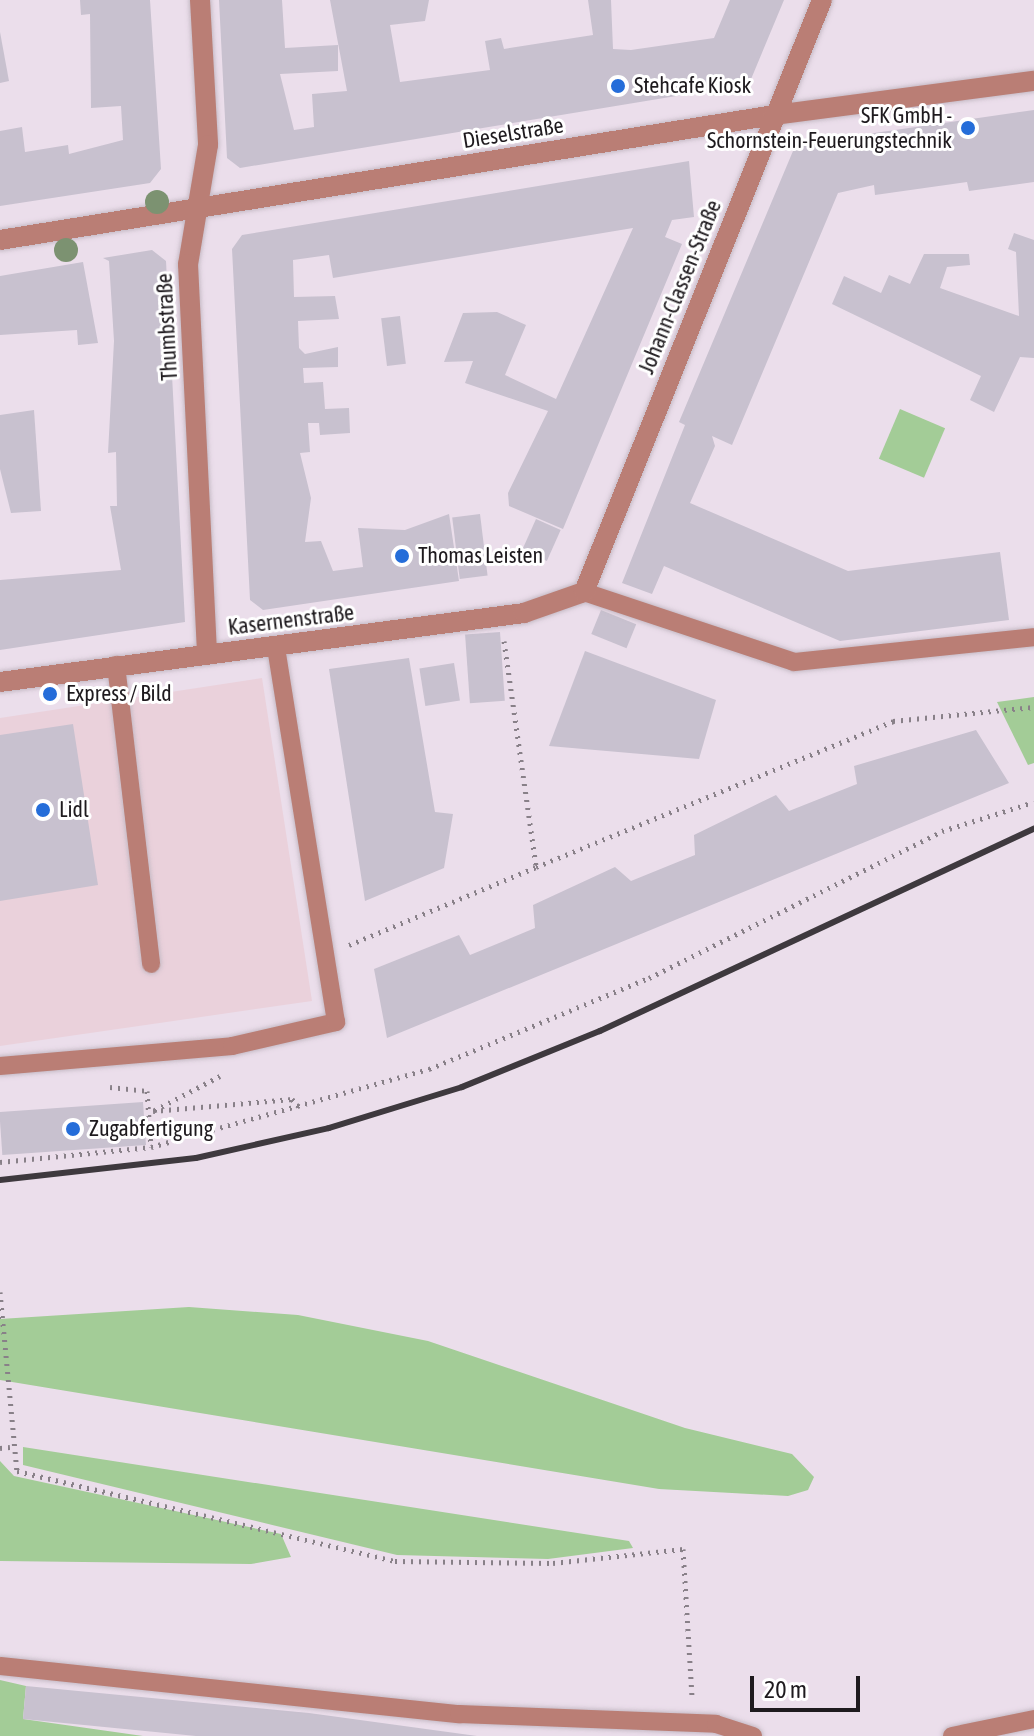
<!DOCTYPE html>
<meta charset="utf-8">
<style>
body{margin:0}
#map{position:relative;width:1034px;height:1736px;overflow:hidden;background:#ebdeeb;font-family:"Asap Condensed",sans-serif}
div>[style]{position:absolute}
.commercial>*{inset:0;background:#ead1db}
.green>*{inset:0;background:#a3cc97;transform-origin:0 0}
.building>*{inset:0;background:#c8c1cf;transform-origin:0 0}
.path>*{height:5px;margin-top:-2.5px;transform-origin:0;background:repeating-linear-gradient(90deg,#888088 0 2px,transparent 0 8px)}
.roads{filter:drop-shadow(0 0 2px #c6bbc6) drop-shadow(0 0 2px #c6bbc6)}
.lane>*{height:18px;margin:-9px;padding:0 9px;transform-origin:9px;border-radius:9px;background:#ba7e75}
.street>*{height:20px;margin:-10px;padding:0 10px;transform-origin:10px;border-radius:10px;background:#ba7e75}
.rail>*{height:6px;margin:-3px;padding:0 3px;transform-origin:3px;border-radius:3px;background:#3e393e}
.trees>*{width:24px;height:24px;margin:-12px;border-radius:50%;background:#7c9271}
.dots>*{width:22px;height:22px;translate:-50% -50%;box-sizing:border-box;border:4px solid #fff;border-radius:50%}
span{translate:-50% -50%;white-space:nowrap;text-align:center;line-height:1.15;-webkit-text-stroke:6px #fff;paint-order:stroke}
.poi-label{font-size:22px;color:#1e1a1e}
.left{translate:0 -50%;text-align:left}
.right{translate:-100% -50%;text-align:right}
.street-label{font-size:22px;color:#1e1a1e}
.scale{position:absolute;left:750px;top:1676px;width:110px;height:36px;box-sizing:border-box;border:4px solid #1e1a1e;border-top:0;padding-left:10px;font-size:24px;line-height:28px;white-space:nowrap;color:#1e1a1e;-webkit-text-stroke:6px #fff;paint-order:stroke}
</style>
<div id="map">
<div class="commercial">
<div style="clip-path:polygon(262px 678px,312px 1001px,0 1046px,0 718px)"></div>
</div>
<div class="green">
<div style="left:900px;top:409px;width:49px;height:54px;rotate:23deg"></div>
<div style="clip-path:polygon(1034px 697px,1034px 763px,1028px 765px,997px 702px)"></div>
<div style="clip-path:polygon(189px 1307px,298px 1315px,428px 1341px,685px 1428px,792px 1454px,814px 1477px,808px 1490px,788px 1496px,659px 1489px,0 1380px,0 1319px)"></div>
<div style="clip-path:polygon(23px 1447px,629px 1541px,633px 1548px,548px 1559px,397px 1555px,23px 1465px)"></div>
<div style="clip-path:polygon(0 1461px,14px 1476px,281px 1534px,291px 1557px,251px 1564px,0 1561px)"></div>
<div style="clip-path:polygon(0 1680px,26px 1686px,23px 1719px,143px 1736px,0 1736px)"></div>
</div>
<div class="building">
<div style="clip-path:polygon(80px 0,150px 0,161px 169px,150px 183px,0 206px,0 131px,22px 127px,25px 152px,68px 145px,69px 154px,123px 140px,121px 106px,91px 108px,90px 14px,81px 15px)"></div>
<div style="clip-path:polygon(219px 0,282px 0,285px 48px,338px 45px,338px 71px,280px 74px,294px 130px,314px 127px,312px 94px,347px 91px,330px 0,429px 0,425px 21px,390px 25px,400px 82px,490px 70px,485px 41px,501px 38px,504px 49px,593px 35px,588px 0,611px 0,613px 49px,631px 50px,714px 38px,730px 0,784px 0,749px 84px,240px 168px,227px 158px)"></div>
<div style="clip-path:polygon(0 32px,9px 81px,0 83px)"></div>
<div style="clip-path:polygon(1034px 110px,1034px 182px,969px 191px,967px 182px,875px 195px,874px 185px,838px 193px,732px 445px,712px 436px,715px 446px,690px 503px,848px 571px,1000px 552px,1009px 620px,840px 641px,664px 566px,652px 594px,622px 583px,685px 425px,679px 422px,793px 151px,805px 143px)"></div>
<div style="clip-path:polygon(689px 161px,694px 217px,672px 220px,665px 237px,682px 244px,563px 529px,509px 506px,508px 493px,548px 411px,465px 383px,473px 361px,444px 362px,463px 313px,497px 312px,526px 325px,505px 375px,556px 399px,633px 228px,333px 278px,329px 255px,293px 260px,294px 297px,335px 296px,339px 319px,298px 321px,299px 348px,305px 354px,338px 347px,338px 367px,303px 368px,304px 383px,323px 382px,325px 409px,349px 408px,350px 433px,320px 435px,319px 423px,308px 423px,310px 452px,300px 453px,311px 498px,305px 542px,321px 541px,333px 571px,363px 567px,358px 528px,405px 530px,449px 514px,459px 581px,263px 610px,250px 600px,232px 249px,242px 235px)"></div>
<div style="clip-path:polygon(1014px 233px,1034px 240px,1034px 358px,1020px 357px,994px 412px,970px 400px,981px 376px,832px 304px,844px 276px,881px 293px,889px 275px,910px 284px,924px 254px,969px 254px,970px 265px,947px 267px,940px 288px,1019px 316px,1016px 252px,1008px 249px)"></div>
<div style="clip-path:polygon(152px 250px,166px 261px,185px 622px,0 650px,0 580px,121px 570px,110px 506px,117px 506px,116px 452px,108px 453px,114px 341px,109px 261px,103px 258px)"></div>
<div style="clip-path:polygon(83px 262px,98px 343px,78px 345px,77px 330px,0 335px,0 276px)"></div>
<div style="left:400px;top:316px;width:48px;height:19px;rotate:83deg"></div>
<div style="clip-path:polygon(34px 410px,41px 511px,11px 513px,0 469px,0 415px)"></div>
<div style="left:480px;top:514px;width:62px;height:28px;rotate:83deg"></div>
<div style="left:536px;top:519px;width:27px;height:34px;rotate:24deg"></div>
<div style="left:601px;top:610px;width:38px;height:26px;rotate:22deg"></div>
<div style="left:500px;top:632px;width:69px;height:35px;rotate:86deg"></div>
<div style="clip-path:polygon(585px 651px,716px 700px,699px 759px,549px 746px)"></div>
<div style="clip-path:polygon(409px 658px,435px 812px,453px 814px,444px 868px,365px 901px,329px 669px)"></div>
<div style="left:454px;top:663px;width:38px;height:35px;rotate:81deg"></div>
<div style="clip-path:polygon(73px 724px,98px 885px,0 901px,0 735px)"></div>
<div style="clip-path:polygon(976px 730px,1009px 783px,387px 1038px,374px 969px,459px 935px,470px 955px,535px 928px,533px 905px,615px 867px,631px 881px,695px 855px,694px 835px,776px 795px,789px 811px,857px 784px,854px 766px)"></div>
<div style="left:143px;top:1102px;width:43px;height:144px;rotate:86deg"></div>
<div style="clip-path:polygon(26px 1686px,309px 1713px,477px 1736px,196px 1736px,23px 1719px)"></div>
</div>
<div class="path">
<div style="left:504px;top:641px;width:228px;rotate:81.9deg"></div>
<div style="left:536px;top:867px;width:386px;rotate:-22.2deg"></div>
<div style="left:893px;top:721px;width:142px;rotate:-5.7deg"></div>
<div style="left:349px;top:945px;width:203px;rotate:-22.6deg"></div>
<div style="left:220px;top:1076px;width:76px;rotate:152.4deg"></div>
<div style="left:153px;top:1111px;width:140px;rotate:-4.9deg"></div>
<div style="left:292px;top:1099px;width:13px;rotate:48deg"></div>
<div style="left:110px;top:1087px;width:37px;rotate:6deg"></div>
<div style="left:147px;top:1091px;width:56px;rotate:85.9deg"></div>
<div style="left:0;top:1162px;width:152px;rotate:-5.7deg"></div>
<div style="left:151px;top:1147px;width:289px;rotate:-15.7deg"></div>
<div style="left:429px;top:1069px;width:238px;rotate:-22.5deg"></div>
<div style="left:649px;top:978px;width:328px;rotate:-26.6deg"></div>
<div style="left:942px;top:831px;width:96px;rotate:-17.5deg"></div>
<div style="left:0;top:1292px;width:180px;rotate:84.6deg"></div>
<div style="left:17px;top:1471px;width:389px;rotate:13.4deg"></div>
<div style="left:395px;top:1561px;width:158px;rotate:0.7deg"></div>
<div style="left:553px;top:1563px;width:131px;rotate:-6.1deg"></div>
<div style="left:683px;top:1549px;width:148px;rotate:86.5deg"></div>
<div style="left:0;top:1448px;width:10px;rotate:-6deg"></div>
</div>
<div class="roads">
<div class="lane">
<div style="left:584px;top:592px;width:221px;rotate:18.4deg"></div>
<div style="left:794px;top:662px;width:241px;rotate:-5.9deg"></div>
<div style="left:116px;top:665px;width:301px;rotate:83.3deg"></div>
<div style="left:0;top:1066px;width:233px;rotate:-4.9deg"></div>
<div style="left:232px;top:1046px;width:107px;rotate:-13deg"></div>
<div style="left:336px;top:1022px;width:380px;rotate:-99.1deg"></div>
<div style="left:0;top:1666px;width:462px;rotate:6deg"></div>
<div style="left:459px;top:1714px;width:257px;rotate:2.2deg"></div>
<div style="left:716px;top:1724px;width:39px;rotate:18deg"></div>
<div style="left:952px;top:1736px;width:84px;rotate:-11.7deg"></div>
</div>
<div class="street">
<div style="left:200px;top:0;width:145px;rotate:86.8deg"></div>
<div style="left:208px;top:145px;width:121px;rotate:99.5deg"></div>
<div style="left:188px;top:264px;width:390px;rotate:87.2deg"></div>
<div style="left:0;top:240px;width:784px;rotate:-9.17deg"></div>
<div style="left:774px;top:115px;width:262px;rotate:-7.5deg"></div>
<div style="left:0;top:682px;width:529px;rotate:-7.5deg"></div>
<div style="left:524px;top:613px;width:64px;rotate:-19.3deg"></div>
<div style="left:584px;top:592px;width:638px;rotate:-68.1deg"></div>
</div>
</div>
<div class="rail">
<div style="left:0;top:1180px;width:197px;rotate:-6.4deg"></div>
<div style="left:196px;top:1158px;width:136px;rotate:-12.7deg"></div>
<div style="left:329px;top:1128px;width:139px;rotate:-17.1deg"></div>
<div style="left:462px;top:1087px;width:149px;rotate:-22.1deg"></div>
<div style="left:600px;top:1031px;width:479px;rotate:-25deg"></div>
</div>
<div class="trees">
<div style="left:157px;top:202px"></div>
<div style="left:66px;top:250px"></div>
</div>
<div class="dots">
<div style="left:618px;top:86px;background:#256dd9"></div>
<div style="left:968px;top:128px;background:#256dd9"></div>
<div style="left:402px;top:556px;background:#256dd9"></div>
<div style="left:50px;top:694px;background:#256dd9"></div>
<div style="left:43px;top:810px;background:#256dd9"></div>
<div style="left:73px;top:1129px;background:#256dd9"></div>
</div>
<div class="poi-label">
<span class="left" style="left:634px;top:86px">Stehcafe Kiosk</span>
<span class="right" style="left:952px;top:128px">SFK GmbH -<br>Schornstein-Feuerungstechnik</span>
<span class="left" style="left:418px;top:556px">Thomas Leisten</span>
<span class="left" style="left:66px;top:694px">Express / Bild</span>
<span class="left" style="left:59px;top:810px">Lidl</span>
<span class="left" style="left:89px;top:1129px">Zugabfertigung</span>
</div>
<div class="street-label">
<span style="left:513px;top:133px;rotate:-9deg">Dieselstraße</span>
<span style="left:680px;top:287px;rotate:-68deg">Johann-Classen-Straße</span>
<span style="left:167px;top:327px;rotate:-93deg">Thumbstraße</span>
<span style="left:291px;top:620px;rotate:-7deg">Kasernenstraße</span>
</div>
<div class="scale">20 m</div>
</div>
